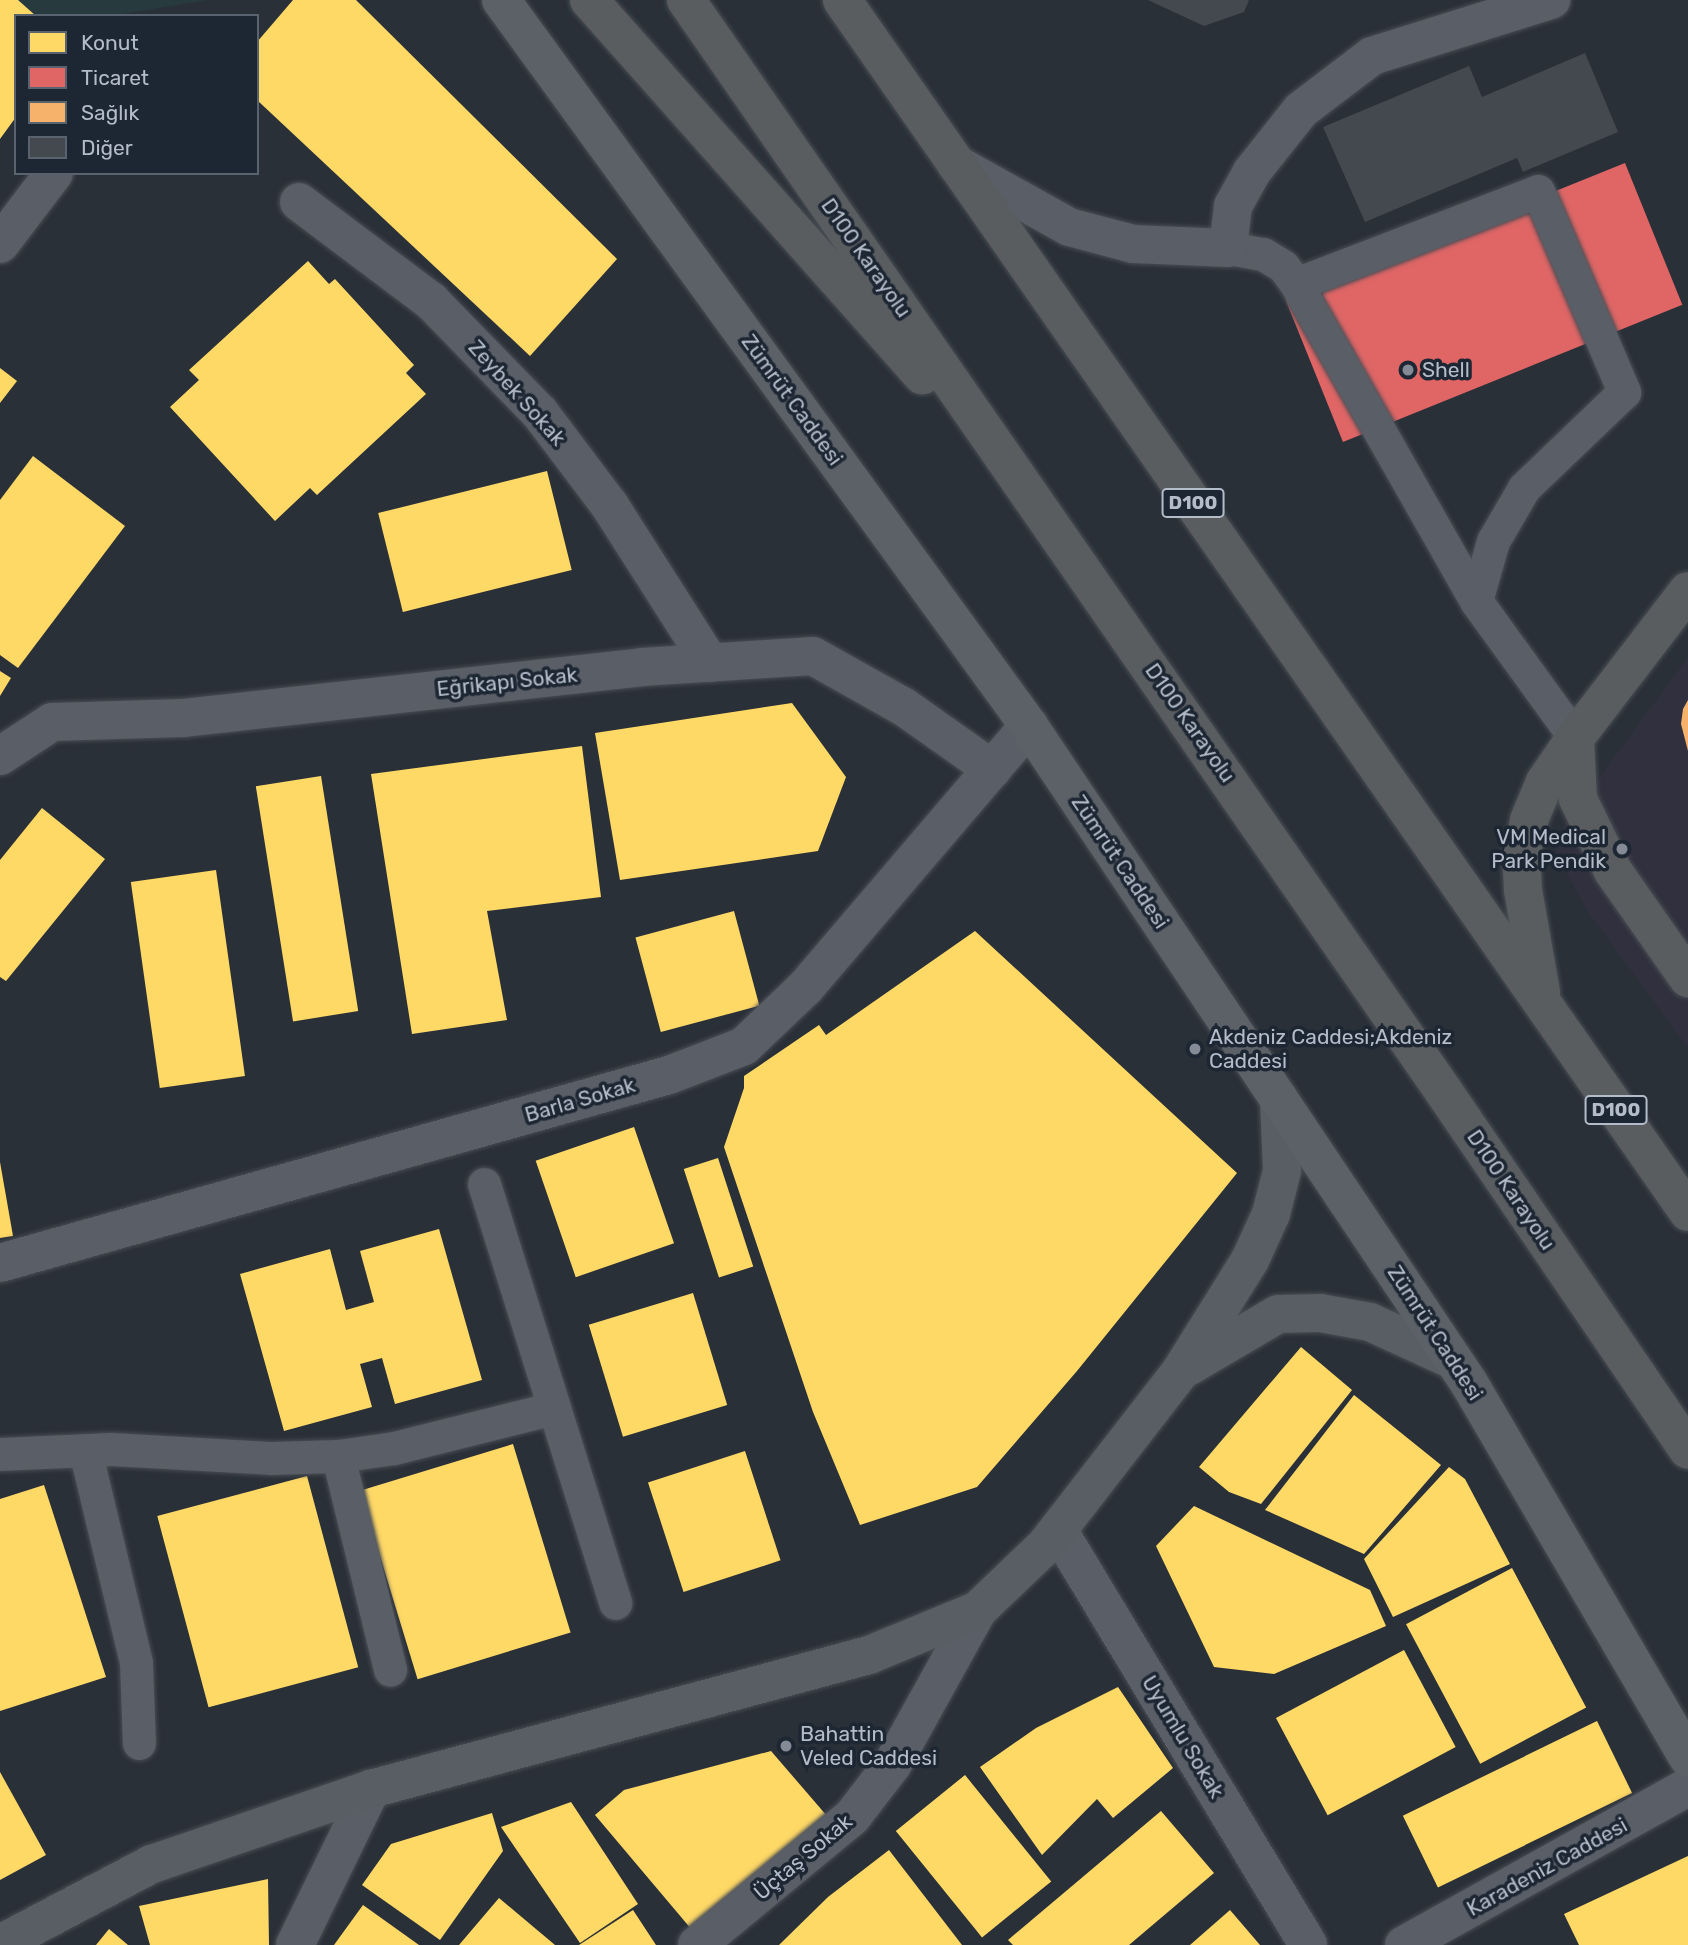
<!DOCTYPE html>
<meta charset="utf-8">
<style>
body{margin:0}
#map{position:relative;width:1688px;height:1945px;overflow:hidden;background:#2a3038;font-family:Rubik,sans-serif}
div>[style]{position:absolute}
.medical>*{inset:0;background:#31303e}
.green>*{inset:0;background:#273a3e}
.homes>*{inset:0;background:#ffd966;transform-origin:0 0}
.shops>*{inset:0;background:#e06666;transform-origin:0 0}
.health>*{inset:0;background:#f6b26b}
.building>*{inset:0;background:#444950}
.roads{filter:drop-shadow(0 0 2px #484c53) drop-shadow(0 0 2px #484c53)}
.lane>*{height:33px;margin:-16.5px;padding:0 16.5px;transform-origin:16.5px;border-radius:16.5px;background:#5a5e66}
.street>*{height:38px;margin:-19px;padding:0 19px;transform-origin:19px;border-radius:19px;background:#5a5e66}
.secondary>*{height:38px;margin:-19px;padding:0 19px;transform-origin:19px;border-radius:19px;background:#595d64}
.primary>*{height:38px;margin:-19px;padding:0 19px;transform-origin:19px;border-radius:19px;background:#5c6168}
.highway>*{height:38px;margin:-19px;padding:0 19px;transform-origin:19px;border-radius:19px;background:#5a5d60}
.dots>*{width:19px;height:19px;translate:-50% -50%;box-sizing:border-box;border:4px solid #1d2633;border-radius:50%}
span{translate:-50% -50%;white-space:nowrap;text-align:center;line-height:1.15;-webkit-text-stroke:7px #1d2633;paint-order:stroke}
.shield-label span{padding:2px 5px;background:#1d2633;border:2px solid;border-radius:5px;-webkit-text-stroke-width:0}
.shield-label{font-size:19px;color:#b4bcc9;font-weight:700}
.street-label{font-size:21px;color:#b4bcc9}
.poi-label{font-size:21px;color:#b4bcc9}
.left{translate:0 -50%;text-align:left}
.right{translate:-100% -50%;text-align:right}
.legend{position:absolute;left:14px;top:14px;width:245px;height:161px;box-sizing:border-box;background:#1d2633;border:2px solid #59626f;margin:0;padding:9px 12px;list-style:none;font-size:21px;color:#b4bcc9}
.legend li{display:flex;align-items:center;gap:14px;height:35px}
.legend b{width:35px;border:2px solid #59626f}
</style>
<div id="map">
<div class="medical">
<div style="clip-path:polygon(1688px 657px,1688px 1048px,1588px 912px,1556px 854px,1558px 836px,1567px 821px)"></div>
</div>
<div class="green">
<div style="clip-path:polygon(0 0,208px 0,110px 16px,16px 16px)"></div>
</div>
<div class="homes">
<div style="clip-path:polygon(0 0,18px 0,36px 16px,16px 16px,16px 117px,0 139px)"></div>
<div style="clip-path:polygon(293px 0,356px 0,617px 259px,530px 356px,257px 100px,257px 42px)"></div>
<div style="clip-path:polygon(308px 261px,329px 284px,335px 279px,414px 365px,406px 373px,426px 394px,317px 495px,310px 488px,275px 521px,170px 407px,199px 380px,189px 370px)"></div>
<div style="clip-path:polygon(0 368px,17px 381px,0 403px)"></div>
<div style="clip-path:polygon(33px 456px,125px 526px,18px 668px,0 655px,0 500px)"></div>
<div style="left:547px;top:471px;width:102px;height:174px;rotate:76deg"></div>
<div style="clip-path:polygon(0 671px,11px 678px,0 696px)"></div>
<div style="clip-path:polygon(792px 703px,846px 777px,818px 851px,620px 880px,595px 733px)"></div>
<div style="clip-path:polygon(582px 746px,601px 897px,487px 911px,507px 1020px,412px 1034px,371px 774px)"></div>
<div style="left:321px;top:776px;width:238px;height:66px;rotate:81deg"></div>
<div style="clip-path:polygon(42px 808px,105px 859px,6px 981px,0 977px,0 860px)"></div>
<div style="left:216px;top:870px;width:208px;height:86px;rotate:82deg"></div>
<div style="left:734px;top:911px;width:98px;height:102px;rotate:75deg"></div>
<div style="clip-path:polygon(975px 931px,1237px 1173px,1077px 1371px,977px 1487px,860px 1525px,813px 1412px,724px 1147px,744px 1088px,744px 1076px,819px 1025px,826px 1035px)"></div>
<div style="left:634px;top:1127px;width:123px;height:104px;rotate:71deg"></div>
<div style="left:718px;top:1158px;width:114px;height:36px;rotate:72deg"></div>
<div style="clip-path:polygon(0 1162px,13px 1236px,0 1238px)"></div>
<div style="clip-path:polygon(439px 1229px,482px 1380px,395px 1404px,382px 1358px,360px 1364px,372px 1407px,284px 1431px,240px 1274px,330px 1249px,346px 1310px,374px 1302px,360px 1251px)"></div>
<div style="left:693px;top:1293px;width:117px;height:109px;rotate:73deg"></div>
<div style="clip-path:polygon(1301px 1347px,1352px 1390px,1261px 1504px,1229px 1492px,1199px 1467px)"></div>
<div style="clip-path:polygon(1354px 1395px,1441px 1465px,1364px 1554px,1265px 1510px)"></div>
<div style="left:513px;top:1444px;width:197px;height:160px;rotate:73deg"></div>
<div style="left:745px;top:1451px;width:115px;height:102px;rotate:72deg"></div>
<div style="clip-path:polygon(1449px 1467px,1465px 1479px,1510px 1564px,1393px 1617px,1364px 1559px)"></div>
<div style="left:307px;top:1476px;width:198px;height:155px;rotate:75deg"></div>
<div style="clip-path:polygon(44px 1485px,106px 1677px,0 1711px,0 1499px)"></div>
<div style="clip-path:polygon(1194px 1506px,1370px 1590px,1386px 1626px,1274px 1674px,1214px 1667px,1156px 1546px)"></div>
<div style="left:1512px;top:1568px;width:158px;height:120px;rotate:62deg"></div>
<div style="left:1404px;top:1650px;width:110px;height:145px;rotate:62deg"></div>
<div style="clip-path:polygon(1118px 1687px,1173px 1768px,1113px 1818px,1097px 1799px,1042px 1855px,980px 1767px,1036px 1728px)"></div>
<div style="left:1597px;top:1721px;width:80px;height:216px;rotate:64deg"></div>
<div style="clip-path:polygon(771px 1751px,827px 1816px,692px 1930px,595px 1815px,624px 1790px)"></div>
<div style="clip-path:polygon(0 1772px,46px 1855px,0 1880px)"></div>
<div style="left:965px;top:1775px;width:137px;height:89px;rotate:51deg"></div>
<div style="clip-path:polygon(571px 1802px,638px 1904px,580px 1943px,501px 1827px)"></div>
<div style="clip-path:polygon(1161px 1811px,1214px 1873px,1129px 1945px,1013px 1945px,1008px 1940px)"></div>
<div style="clip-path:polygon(492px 1813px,503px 1851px,440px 1940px,362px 1885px,391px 1844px)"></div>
<div style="clip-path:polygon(889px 1850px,962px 1945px,779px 1945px,828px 1897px)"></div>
<div style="clip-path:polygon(1688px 1856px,1688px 1945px,1579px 1945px,1564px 1914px)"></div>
<div style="clip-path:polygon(268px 1879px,269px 1945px,150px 1945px,139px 1906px)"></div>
<div style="clip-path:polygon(499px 1898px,555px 1945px,459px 1945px)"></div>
<div style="clip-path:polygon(363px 1905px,419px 1945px,334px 1945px)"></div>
<div style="clip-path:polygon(633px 1910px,656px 1945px,579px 1945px)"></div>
<div style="clip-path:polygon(1230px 1910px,1260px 1945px,1190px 1945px)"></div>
<div style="clip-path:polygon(109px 1929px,128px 1945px,96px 1945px)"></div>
</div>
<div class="shops">
<div style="left:1625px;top:163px;width:153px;height:366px;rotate:68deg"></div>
</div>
<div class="health">
<div style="clip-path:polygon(1688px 700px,1688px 751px,1681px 724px,1683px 709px)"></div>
</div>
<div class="building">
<div style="clip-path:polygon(1148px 0,1249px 0,1244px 12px,1204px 26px)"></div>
<div style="clip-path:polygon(1585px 53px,1618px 132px,1523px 172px,1517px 158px,1365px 222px,1323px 127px,1469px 66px,1482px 97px)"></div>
</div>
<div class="roads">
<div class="lane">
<div style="left:1228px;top:248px;width:36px;rotate:10deg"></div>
<div style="left:1263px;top:254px;width:23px;rotate:31deg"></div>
<div style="left:1283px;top:266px;width:22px;rotate:54deg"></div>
<div style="left:1296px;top:284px;width:365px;rotate:60.4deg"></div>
<div style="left:1476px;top:601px;width:169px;rotate:54.1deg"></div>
<div style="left:1296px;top:284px;width:259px;rotate:-21deg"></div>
<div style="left:1538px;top:191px;width:219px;rotate:66.8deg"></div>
<div style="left:1624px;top:392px;width:139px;rotate:136.2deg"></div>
<div style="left:1524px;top:488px;width:61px;rotate:120.3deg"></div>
<div style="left:1493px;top:541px;width:62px;rotate:105.8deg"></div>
<div style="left:484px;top:1184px;width:439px;rotate:72.6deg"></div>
<div style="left:85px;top:1450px;width:219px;rotate:76.5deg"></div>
<div style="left:136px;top:1663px;width:80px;rotate:87.9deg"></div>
<div style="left:0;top:1454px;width:111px;rotate:-2.6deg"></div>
<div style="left:111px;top:1449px;width:159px;rotate:3.2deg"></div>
<div style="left:270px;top:1458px;width:68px;rotate:-1.7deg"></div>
<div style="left:338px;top:1456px;width:57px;rotate:-8.1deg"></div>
<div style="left:394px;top:1448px;width:165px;rotate:-14deg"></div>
<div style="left:338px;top:1456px;width:220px;rotate:76.3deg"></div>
</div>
<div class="street">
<div style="left:956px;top:164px;width:129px;rotate:29.1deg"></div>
<div style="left:1069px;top:227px;width:66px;rotate:14.9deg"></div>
<div style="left:1133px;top:244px;width:95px;rotate:2.4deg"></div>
<div style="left:1228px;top:248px;width:42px;rotate:-83.2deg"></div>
<div style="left:1233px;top:206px;width:38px;rotate:-61deg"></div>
<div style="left:1251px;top:173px;width:80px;rotate:-51.6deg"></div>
<div style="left:1301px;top:110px;width:89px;rotate:-37.3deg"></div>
<div style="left:1372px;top:56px;width:188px;rotate:-17.4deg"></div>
<div style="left:299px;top:202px;width:165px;rotate:36.9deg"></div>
<div style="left:431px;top:301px;width:156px;rotate:45.8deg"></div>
<div style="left:540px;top:413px;width:116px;rotate:53deg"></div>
<div style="left:610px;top:506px;width:186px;rotate:57.5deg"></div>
<div style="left:0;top:244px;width:89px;rotate:-52.7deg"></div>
<div style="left:0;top:756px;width:62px;rotate:-33.2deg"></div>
<div style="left:52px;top:722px;width:131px;rotate:-1.7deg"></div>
<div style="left:183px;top:718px;width:462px;rotate:-6.3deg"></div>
<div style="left:642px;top:667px;width:171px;rotate:-3.7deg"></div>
<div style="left:813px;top:656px;width:104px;rotate:29.3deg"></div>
<div style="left:904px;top:707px;width:108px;rotate:35.2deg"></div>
<div style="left:0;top:1263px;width:695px;rotate:-15.7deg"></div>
<div style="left:669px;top:1075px;width:80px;rotate:-21.1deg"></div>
<div style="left:744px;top:1046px;width:84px;rotate:-43.6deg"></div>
<div style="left:805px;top:988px;width:345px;rotate:-49.5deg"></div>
<div style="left:1058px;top:1530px;width:484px;rotate:58.9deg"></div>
<div style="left:295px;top:1945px;width:174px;rotate:-64deg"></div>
<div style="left:697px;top:1945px;width:201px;rotate:-39.6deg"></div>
<div style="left:852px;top:1817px;width:66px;rotate:-52.4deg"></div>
<div style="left:892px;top:1765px;width:177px;rotate:-61deg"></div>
<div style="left:1404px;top:1945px;width:325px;rotate:-29.1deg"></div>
</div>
<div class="secondary">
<div style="left:1188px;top:1367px;width:104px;rotate:-30.5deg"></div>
<div style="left:1278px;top:1314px;width:42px;rotate:-1.4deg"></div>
<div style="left:1320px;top:1313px;width:51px;rotate:10.2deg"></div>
<div style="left:1370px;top:1322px;width:91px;rotate:24.6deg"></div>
<div style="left:0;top:1944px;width:172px;rotate:-27.8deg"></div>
<div style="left:152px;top:1864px;width:231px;rotate:-18.9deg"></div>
<div style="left:371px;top:1789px;width:516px;rotate:-15.06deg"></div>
<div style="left:869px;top:1655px;width:118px;rotate:-22.4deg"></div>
<div style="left:978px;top:1610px;width:94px;rotate:-43.7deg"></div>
<div style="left:1046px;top:1545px;width:219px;rotate:-52.2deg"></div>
<div style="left:1180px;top:1372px;width:132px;rotate:-58deg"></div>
<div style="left:1250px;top:1260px;width:51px;rotate:-65.5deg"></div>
<div style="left:1271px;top:1214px;width:44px;rotate:-75.7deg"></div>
<div style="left:1282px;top:1171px;width:72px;rotate:-92.4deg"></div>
</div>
<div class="primary">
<div style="left:501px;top:0;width:898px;rotate:53.97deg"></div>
<div style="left:1029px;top:726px;width:791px;rotate:56.19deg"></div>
<div style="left:1469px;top:1383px;width:434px;rotate:59.7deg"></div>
</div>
<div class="highway">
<div style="left:589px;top:0;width:502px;rotate:48.39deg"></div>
<div style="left:686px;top:0;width:1329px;rotate:55.23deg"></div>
<div style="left:1444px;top:1092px;width:433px;rotate:55.7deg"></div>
<div style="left:842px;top:0;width:1478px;rotate:55.08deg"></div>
<div style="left:1575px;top:738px;width:61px;rotate:87.2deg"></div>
<div style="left:1578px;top:799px;width:80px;rotate:64.1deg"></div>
<div style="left:1613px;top:871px;width:131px;rotate:55deg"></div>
<div style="left:1541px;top:992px;width:104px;rotate:-100deg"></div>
<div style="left:1523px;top:890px;width:34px;rotate:-93deg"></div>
<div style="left:1521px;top:856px;width:37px;rotate:-77deg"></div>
<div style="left:1529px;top:820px;width:41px;rotate:-67.2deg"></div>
<div style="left:1545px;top:782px;width:53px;rotate:-55.7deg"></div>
<div style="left:1575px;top:738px;width:185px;rotate:-52.5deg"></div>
</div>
</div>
<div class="dots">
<div style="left:1408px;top:370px;background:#848b96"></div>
<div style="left:1622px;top:849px;background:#848b96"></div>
<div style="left:1195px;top:1049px;background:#848b96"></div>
<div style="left:786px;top:1746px;background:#848b96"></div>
</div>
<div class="shield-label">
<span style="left:1193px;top:503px">D100</span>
<span style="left:1616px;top:1110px">D100</span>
</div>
<div class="street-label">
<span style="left:866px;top:258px;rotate:55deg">D100 Karayolu</span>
<span style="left:517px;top:393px;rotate:48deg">Zeybek Sokak</span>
<span style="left:792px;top:400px;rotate:54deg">Zümrüt Caddesi</span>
<span style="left:507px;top:682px;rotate:-6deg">Eğrikapı Sokak</span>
<span style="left:1190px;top:723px;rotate:55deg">D100 Karayolu</span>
<span style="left:1120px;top:862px;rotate:56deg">Zümrüt Caddesi</span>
<span style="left:580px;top:1100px;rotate:-16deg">Barla Sokak</span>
<span style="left:1511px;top:1190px;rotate:56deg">D100 Karayolu</span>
<span style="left:1435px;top:1333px;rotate:57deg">Zümrüt Caddesi</span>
<span style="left:1183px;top:1737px;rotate:59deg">Uyumlu Sokak</span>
<span style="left:803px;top:1857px;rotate:-40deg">Üçtaş Sokak</span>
<span style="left:1547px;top:1867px;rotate:-29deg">Karadeniz Caddesi</span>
</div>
<div class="poi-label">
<span class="left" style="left:1422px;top:370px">Shell</span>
<span class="right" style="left:1606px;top:849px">VM Medical<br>Park Pendik</span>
<span class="left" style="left:1209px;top:1049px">Akdeniz Caddesi;Akdeni̇z<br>Caddesi̇</span>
<span class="left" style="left:800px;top:1746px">Bahattin<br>Veled Caddesi</span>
</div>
<ul class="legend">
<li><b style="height:19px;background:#ffd966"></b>Konut</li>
<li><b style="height:19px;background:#e06666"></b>Ticaret</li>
<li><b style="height:19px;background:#f6b26b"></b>Sağlık</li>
<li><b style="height:19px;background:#444950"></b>Diğer</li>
</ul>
</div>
